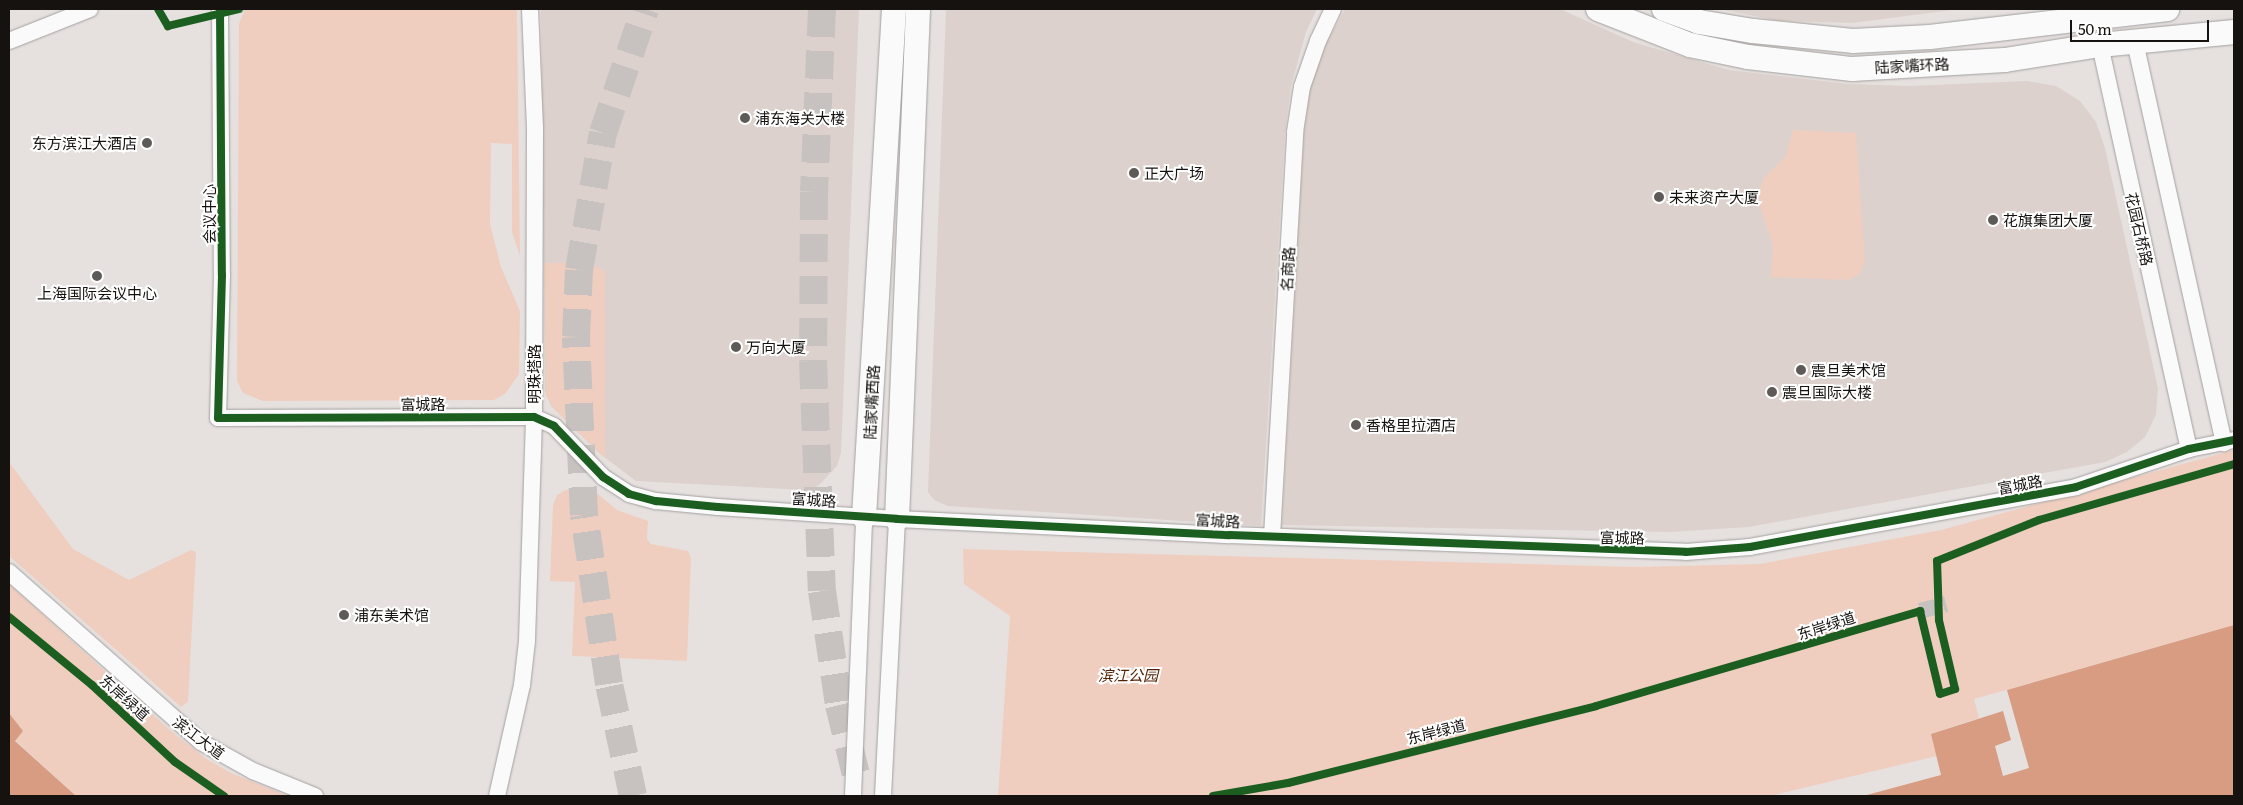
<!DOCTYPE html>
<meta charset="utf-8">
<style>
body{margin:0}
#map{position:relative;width:2243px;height:805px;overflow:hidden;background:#e6e1df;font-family:Literata,"Noto Sans SC",serif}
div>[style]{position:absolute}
.built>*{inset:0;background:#dcd1cc}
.green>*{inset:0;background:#efcec0}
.water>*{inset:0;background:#d79c81}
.street-tunnel>*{height:16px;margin-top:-8px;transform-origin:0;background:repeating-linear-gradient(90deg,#c7c2c0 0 16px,transparent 0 24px)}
.highway-tunnel>*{height:28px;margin-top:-14px;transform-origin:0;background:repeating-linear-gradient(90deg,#c7c2c0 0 28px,transparent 0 42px)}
.roads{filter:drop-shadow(0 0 1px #a3a09f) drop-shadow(0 0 1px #a3a09f)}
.street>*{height:16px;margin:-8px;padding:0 8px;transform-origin:8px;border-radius:8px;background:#fbfafa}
.secondary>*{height:24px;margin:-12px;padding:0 12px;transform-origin:12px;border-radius:12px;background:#fbfafa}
.cycleway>*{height:8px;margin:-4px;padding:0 4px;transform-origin:4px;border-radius:4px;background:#1b5e20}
.dots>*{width:14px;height:14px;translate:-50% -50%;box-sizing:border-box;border:2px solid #fff;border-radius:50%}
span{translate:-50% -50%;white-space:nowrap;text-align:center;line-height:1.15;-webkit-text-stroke:4px #fff;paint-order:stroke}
.street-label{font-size:15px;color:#151210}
.poi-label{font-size:15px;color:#151210}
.left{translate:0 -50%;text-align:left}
.right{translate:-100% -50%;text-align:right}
.park-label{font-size:15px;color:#552104;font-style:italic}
.frame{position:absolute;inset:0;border:10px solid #151210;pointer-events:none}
.scale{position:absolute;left:2070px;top:20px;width:139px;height:22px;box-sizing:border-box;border:2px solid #151210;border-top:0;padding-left:6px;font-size:15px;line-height:18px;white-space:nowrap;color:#151210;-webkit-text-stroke:4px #fff;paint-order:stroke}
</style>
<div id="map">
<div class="built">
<div style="clip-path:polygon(541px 9px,859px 9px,841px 453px,837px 466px,818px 486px,805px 490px,636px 481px,600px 454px,551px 406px,545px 391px)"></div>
<div style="clip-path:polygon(946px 9px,1317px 9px,1306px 32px,1291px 86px,1285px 132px,1261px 526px,948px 506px,934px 500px,928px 492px)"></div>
<div style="clip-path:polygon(1345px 9px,1560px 9px,1633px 42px,1729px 70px,1848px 84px,1909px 86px,2027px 81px,2056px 86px,2080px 101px,2096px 122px,2105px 148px,2158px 388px,2156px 415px,2145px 437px,2127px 452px,2105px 462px,1749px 527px,1669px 532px,1282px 525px,1304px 132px,1310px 88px,1326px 44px)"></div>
<div style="clip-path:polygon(1719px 9px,1960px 9px,1852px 23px,1780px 21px)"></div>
</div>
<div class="green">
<div style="clip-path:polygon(245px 9px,517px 9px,520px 256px,512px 232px,512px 144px,491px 143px,490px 224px,501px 267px,520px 311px,519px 374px,505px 394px,494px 400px,263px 401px,243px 393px,237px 381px,239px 24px)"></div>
<div style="clip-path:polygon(1793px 130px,1856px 133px,1865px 261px,1860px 274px,1848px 280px,1771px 277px,1773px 245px,1760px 207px,1759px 193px,1763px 179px,1786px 156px)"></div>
<div style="clip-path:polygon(544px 263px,591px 263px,605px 272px,605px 458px,555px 410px,546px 396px)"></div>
<div style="clip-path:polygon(2234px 450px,2234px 625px,1974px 699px,1979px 718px,1931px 734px,1937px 756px,1770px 796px,998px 796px,1010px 616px,964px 584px,963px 549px,1634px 567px,1760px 564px,1941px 530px)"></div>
<div style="clip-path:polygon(9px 462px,73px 549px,129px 580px,191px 550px,196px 552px,188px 702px,181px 707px,9px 556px)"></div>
<div style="clip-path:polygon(566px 490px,593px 490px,617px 510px,648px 521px,647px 539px,651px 544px,688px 551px,691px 558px,687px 661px,572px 656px,575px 582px,550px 581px,553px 505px,557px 495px)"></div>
<div style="clip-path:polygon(9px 584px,171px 731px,205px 758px,231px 773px,288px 796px,76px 796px,15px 740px,23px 731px,9px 713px)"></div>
</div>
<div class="water">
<div style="clip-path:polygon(2234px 625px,2234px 796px,1863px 796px,1941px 775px,1931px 734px,2003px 711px,2011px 740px,1995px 746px,2003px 776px,2029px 768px,2007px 690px)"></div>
<div style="clip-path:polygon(9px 713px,23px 731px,15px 741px,76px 796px,9px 796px)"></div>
</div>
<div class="street-tunnel">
<div style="left:1920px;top:611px;width:27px;rotate:-15deg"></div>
</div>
<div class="highway-tunnel">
<div style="left:822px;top:9px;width:183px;rotate:92.5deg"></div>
<div style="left:814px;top:192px;width:169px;rotate:90.3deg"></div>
<div style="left:813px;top:361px;width:230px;rotate:87.8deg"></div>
<div style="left:822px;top:591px;width:115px;rotate:81.5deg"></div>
<div style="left:839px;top:705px;width:72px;rotate:76.3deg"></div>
<div style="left:633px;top:796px;width:115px;rotate:-102.1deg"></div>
<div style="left:609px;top:684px;width:171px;rotate:-98.4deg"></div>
<div style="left:584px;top:515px;width:178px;rotate:-92.6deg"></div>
<div style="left:576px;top:337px;width:67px;rotate:-87.4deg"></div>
<div style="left:579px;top:270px;width:139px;rotate:-80.1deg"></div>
<div style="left:603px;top:133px;width:131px;rotate:-71.3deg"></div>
</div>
<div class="roads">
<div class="street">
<div style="left:220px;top:9px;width:266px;rotate:89.6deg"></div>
<div style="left:222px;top:275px;width:143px;rotate:91.6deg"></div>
<div style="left:218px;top:418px;width:316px;rotate:-0.2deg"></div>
<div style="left:534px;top:417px;width:22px;rotate:24deg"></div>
<div style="left:554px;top:426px;width:71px;rotate:46.1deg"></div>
<div style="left:603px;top:477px;width:31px;rotate:33deg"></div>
<div style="left:629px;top:494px;width:28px;rotate:15deg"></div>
<div style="left:656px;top:501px;width:62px;rotate:5.5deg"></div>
<div style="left:718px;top:507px;width:179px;rotate:3.8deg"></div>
<div style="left:897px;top:519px;width:333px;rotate:2.8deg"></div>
<div style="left:1230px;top:535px;width:456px;rotate:2.1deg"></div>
<div style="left:1686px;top:552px;width:64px;rotate:-4.5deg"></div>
<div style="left:1750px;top:547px;width:331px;rotate:-10.4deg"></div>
<div style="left:2076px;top:487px;width:119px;rotate:-18.6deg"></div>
<div style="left:2189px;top:449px;width:46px;rotate:-11.3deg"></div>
<div style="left:9px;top:41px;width:87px;rotate:-21.6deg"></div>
<div style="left:2135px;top:42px;width:411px;rotate:77.5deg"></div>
<div style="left:2100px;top:45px;width:414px;rotate:77.6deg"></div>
<div style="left:1272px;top:536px;width:405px;rotate:-86.7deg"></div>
<div style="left:1295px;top:132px;width:46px;rotate:-81.2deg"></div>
<div style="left:1302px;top:87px;width:49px;rotate:-70.8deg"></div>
<div style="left:1318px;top:41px;width:35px;rotate:-65deg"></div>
<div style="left:9px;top:572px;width:256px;rotate:41.5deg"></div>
<div style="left:201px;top:742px;width:60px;rotate:29.1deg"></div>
<div style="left:253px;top:771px;width:67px;rotate:22deg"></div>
<div style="left:497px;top:796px;width:114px;rotate:-77.3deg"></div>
<div style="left:522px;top:685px;width:44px;rotate:-83.5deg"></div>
<div style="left:527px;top:641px;width:224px;rotate:-88.2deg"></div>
<div style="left:534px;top:417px;width:289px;rotate:-89.8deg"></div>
<div style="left:535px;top:128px;width:119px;rotate:-92.4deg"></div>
<div style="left:853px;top:796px;width:279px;rotate:-87.7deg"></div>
<div style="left:883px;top:796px;width:277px;rotate:-87.1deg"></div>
</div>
<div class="secondary">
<div style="left:1598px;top:9px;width:99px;rotate:21.4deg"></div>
<div style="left:1690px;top:45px;width:59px;rotate:11.7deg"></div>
<div style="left:1748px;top:57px;width:105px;rotate:6.6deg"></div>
<div style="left:1852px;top:69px;width:153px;rotate:-3.4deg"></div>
<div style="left:2005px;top:60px;width:96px;rotate:-9deg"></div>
<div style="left:2100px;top:45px;width:135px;rotate:-5.5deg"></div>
<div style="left:1664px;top:9px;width:37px;rotate:20deg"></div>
<div style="left:1699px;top:22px;width:55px;rotate:9.5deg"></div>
<div style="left:1753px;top:31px;width:100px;rotate:5.7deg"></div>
<div style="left:1853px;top:41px;width:77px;rotate:-3deg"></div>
<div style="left:1930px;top:37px;width:239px;rotate:-6.7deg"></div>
<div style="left:864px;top:517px;width:509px;rotate:-86.62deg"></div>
<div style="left:897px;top:519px;width:510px;rotate:-87.64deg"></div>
</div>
</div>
<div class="cycleway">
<div style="left:158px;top:9px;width:20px;rotate:60deg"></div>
<div style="left:168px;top:26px;width:73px;rotate:-13.5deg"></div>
<div style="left:220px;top:9px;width:266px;rotate:89.6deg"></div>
<div style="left:222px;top:275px;width:143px;rotate:91.6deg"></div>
<div style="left:218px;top:418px;width:316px;rotate:-0.2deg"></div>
<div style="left:534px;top:417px;width:22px;rotate:24deg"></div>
<div style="left:554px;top:426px;width:71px;rotate:46.1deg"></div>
<div style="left:603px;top:477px;width:31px;rotate:33deg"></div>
<div style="left:629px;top:494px;width:28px;rotate:15deg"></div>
<div style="left:656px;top:501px;width:62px;rotate:5.5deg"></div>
<div style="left:718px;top:507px;width:179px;rotate:3.8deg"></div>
<div style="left:897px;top:519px;width:333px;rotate:2.8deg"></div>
<div style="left:1230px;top:535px;width:456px;rotate:2.1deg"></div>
<div style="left:1686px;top:552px;width:64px;rotate:-4.5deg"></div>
<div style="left:1750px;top:547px;width:331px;rotate:-10.4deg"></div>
<div style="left:2076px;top:487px;width:119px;rotate:-18.6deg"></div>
<div style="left:2189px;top:449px;width:46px;rotate:-11.3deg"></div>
<div style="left:9px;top:617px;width:107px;rotate:39.3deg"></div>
<div style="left:92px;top:685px;width:113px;rotate:42.9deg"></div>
<div style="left:175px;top:762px;width:60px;rotate:34.8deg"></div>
<div style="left:1213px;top:796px;width:76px;rotate:-9.8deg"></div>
<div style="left:1288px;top:783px;width:317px;rotate:-14deg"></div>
<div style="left:1596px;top:706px;width:338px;rotate:-16.3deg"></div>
<div style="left:1920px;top:611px;width:85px;rotate:76.5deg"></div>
<div style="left:1940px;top:694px;width:16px;rotate:-18deg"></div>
<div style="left:1955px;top:689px;width:71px;rotate:-103.1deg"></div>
<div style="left:1939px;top:620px;width:59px;rotate:-91.9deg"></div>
<div style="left:1937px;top:561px;width:110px;rotate:-21.9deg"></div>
<div style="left:2039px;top:520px;width:203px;rotate:-16deg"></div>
</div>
<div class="dots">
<div style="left:745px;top:118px;background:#5e5a58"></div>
<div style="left:147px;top:143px;background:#5e5a58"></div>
<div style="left:1134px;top:173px;background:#5e5a58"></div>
<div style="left:1659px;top:197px;background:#5e5a58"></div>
<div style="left:1993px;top:220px;background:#5e5a58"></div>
<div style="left:97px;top:276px;background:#5e5a58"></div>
<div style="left:736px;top:347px;background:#5e5a58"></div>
<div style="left:1801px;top:370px;background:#5e5a58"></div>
<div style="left:1772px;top:392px;background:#5e5a58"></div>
<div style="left:1356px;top:425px;background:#5e5a58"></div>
<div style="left:344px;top:615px;background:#5e5a58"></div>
</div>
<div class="street-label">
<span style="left:1912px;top:65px;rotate:-3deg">陆家嘴环路</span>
<span style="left:209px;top:214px;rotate:-90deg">会议中心</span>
<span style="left:2140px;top:229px;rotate:77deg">花园石桥路</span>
<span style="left:1287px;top:269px;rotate:-87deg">名商路</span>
<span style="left:534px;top:374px;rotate:-90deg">明珠塔路</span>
<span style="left:871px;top:402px;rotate:-87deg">陆家嘴西路</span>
<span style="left:423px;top:404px">富城路</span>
<span style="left:2020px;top:484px;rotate:-11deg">富城路</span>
<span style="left:814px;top:499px;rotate:4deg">富城路</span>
<span style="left:1218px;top:520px;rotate:3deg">富城路</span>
<span style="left:1622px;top:537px;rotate:1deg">富城路</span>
<span style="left:1826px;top:625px;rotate:-18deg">东岸绿道</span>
<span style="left:125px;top:697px;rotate:42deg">东岸绿道</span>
<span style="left:1436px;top:731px;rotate:-14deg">东岸绿道</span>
<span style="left:199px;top:737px;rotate:37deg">滨江大道</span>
</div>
<div class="poi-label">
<span class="left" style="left:755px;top:118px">浦东海关大楼</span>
<span class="right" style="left:137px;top:143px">东方滨江大酒店</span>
<span class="left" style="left:1144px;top:173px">正大广场</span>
<span class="left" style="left:1669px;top:197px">未来资产大厦</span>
<span class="left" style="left:2003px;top:220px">花旗集团大厦</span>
<span style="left:97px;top:293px">上海国际会议中心</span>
<span class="left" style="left:746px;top:347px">万向大厦</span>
<span class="left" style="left:1811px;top:370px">震旦美术馆</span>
<span class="left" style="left:1782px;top:392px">震旦国际大楼</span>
<span class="left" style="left:1366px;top:425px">香格里拉酒店</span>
<span class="left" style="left:354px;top:615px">浦东美术馆</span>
</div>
<div class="park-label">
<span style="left:1128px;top:675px">滨江公园</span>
</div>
<div class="frame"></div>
<div class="scale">50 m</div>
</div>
